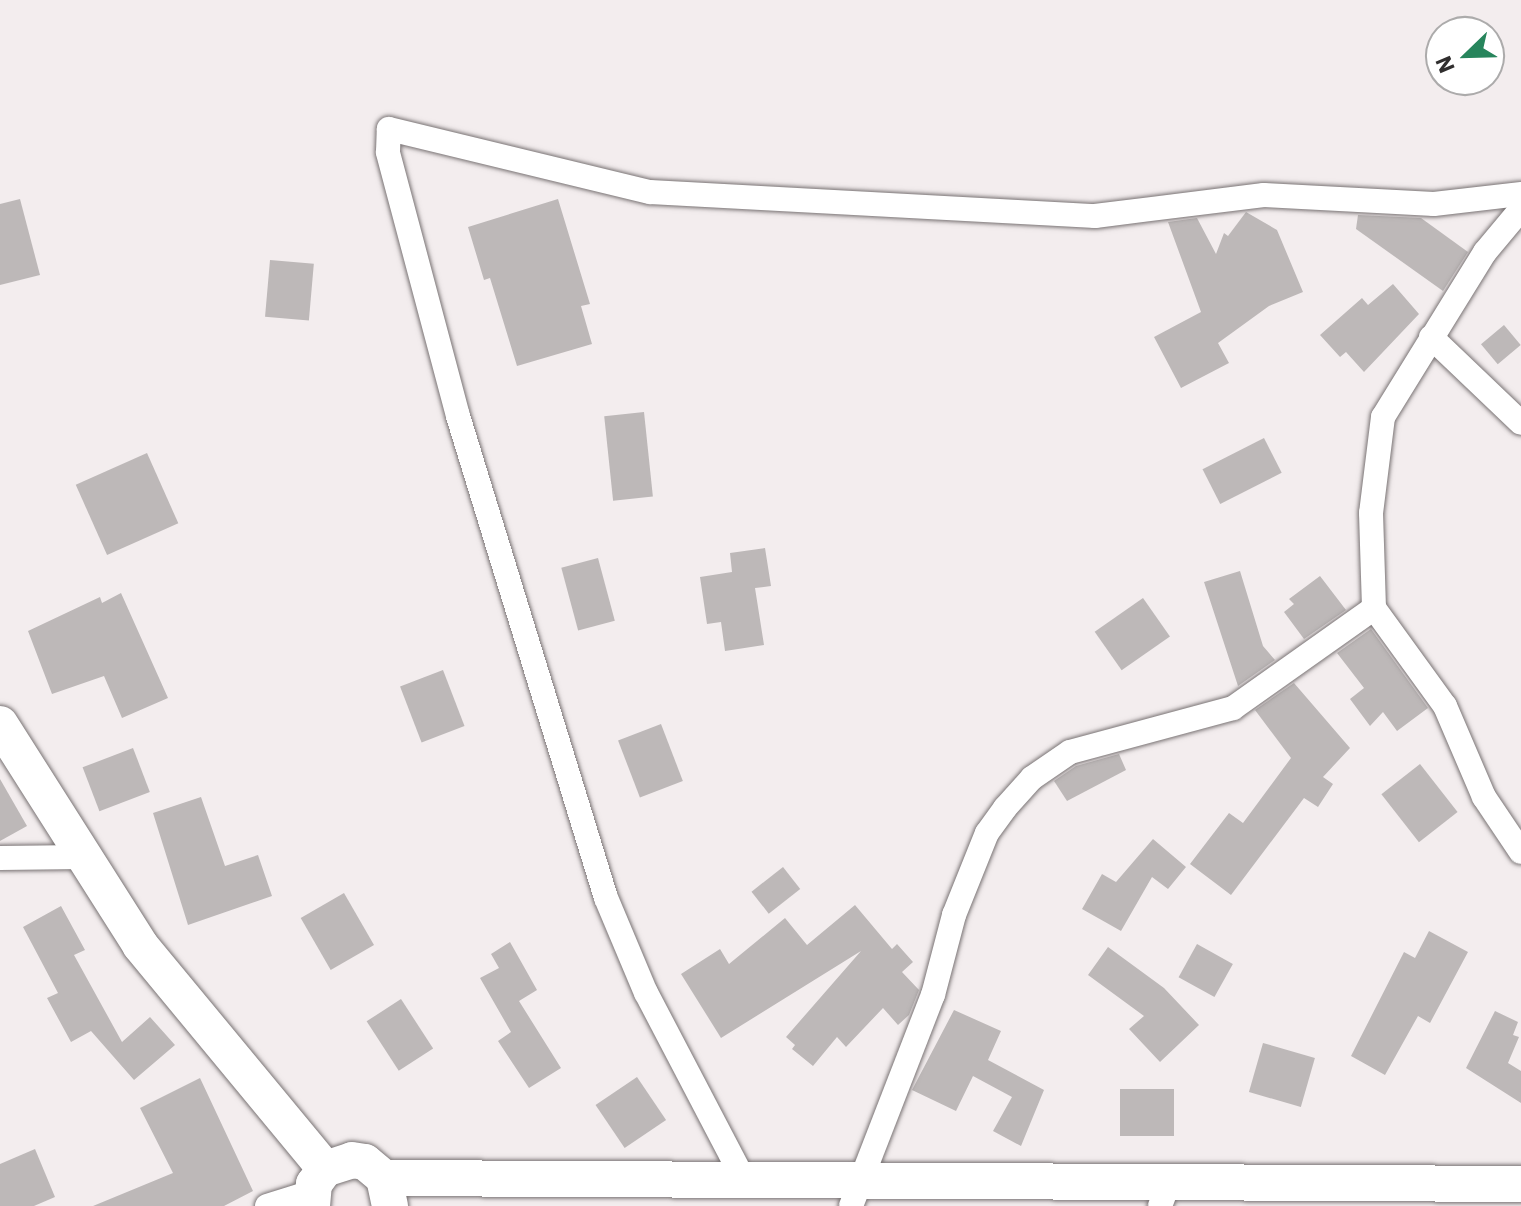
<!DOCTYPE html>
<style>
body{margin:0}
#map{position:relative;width:1521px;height:1206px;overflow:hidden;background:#f3edee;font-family:"IBM Plex Sans",sans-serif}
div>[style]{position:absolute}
.building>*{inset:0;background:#bdb8b8;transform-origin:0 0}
.roads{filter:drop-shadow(0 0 2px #797374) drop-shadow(0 0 2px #797374)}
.street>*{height:24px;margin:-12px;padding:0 12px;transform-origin:12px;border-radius:12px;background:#fff}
.secondary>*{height:36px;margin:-18px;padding:0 18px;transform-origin:18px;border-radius:18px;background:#fff}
span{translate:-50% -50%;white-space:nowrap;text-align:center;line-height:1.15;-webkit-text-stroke:6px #fff;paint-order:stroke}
.north{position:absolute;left:1425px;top:16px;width:80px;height:80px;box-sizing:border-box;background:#fff;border:2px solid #acabab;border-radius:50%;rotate:247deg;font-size:22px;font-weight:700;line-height:32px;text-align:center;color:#302e2e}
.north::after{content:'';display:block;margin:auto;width:28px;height:36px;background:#27855c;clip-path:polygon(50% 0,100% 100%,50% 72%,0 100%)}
</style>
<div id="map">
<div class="building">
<div style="clip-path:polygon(20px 199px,40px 275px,0 285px,0 204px)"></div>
<div style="clip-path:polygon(558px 199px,590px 304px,581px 306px,592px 344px,517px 366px,490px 278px,484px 280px,468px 227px)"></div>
<div style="clip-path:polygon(1246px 212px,1277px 230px,1303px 292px,1269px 306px,1218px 343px,1229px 363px,1181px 388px,1154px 337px,1201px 312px,1168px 222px,1197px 218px,1216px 254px,1224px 233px,1228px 236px)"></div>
<div style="clip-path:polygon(1358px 215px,1421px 218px,1468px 252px,1443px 291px,1356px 229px)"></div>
<div style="left:270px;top:260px;width:44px;height:57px;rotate:5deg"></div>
<div style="clip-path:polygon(1393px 284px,1419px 314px,1364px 372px,1346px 352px,1340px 357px,1320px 335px,1362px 298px,1368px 305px)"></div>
<div style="left:1504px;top:325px;width:26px;height:30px;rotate:50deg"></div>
<div style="left:644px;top:412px;width:85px;height:40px;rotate:84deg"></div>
<div style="left:1264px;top:438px;width:39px;height:69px;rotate:63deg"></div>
<div style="left:147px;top:453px;width:77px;height:78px;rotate:66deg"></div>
<div style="clip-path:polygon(765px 548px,771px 586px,755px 588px,764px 645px,725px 651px,721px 622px,707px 624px,700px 577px,732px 572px,730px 553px)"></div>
<div style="left:598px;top:558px;width:65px;height:38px;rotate:75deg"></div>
<div style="clip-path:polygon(1240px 571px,1263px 646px,1275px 660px,1238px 686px,1204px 582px)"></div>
<div style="clip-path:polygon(1320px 576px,1346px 610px,1304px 639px,1284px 612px,1294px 604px,1289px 599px)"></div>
<div style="clip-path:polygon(121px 593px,168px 698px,122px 718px,104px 676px,52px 694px,28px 631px,100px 597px,102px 603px)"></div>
<div style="left:1143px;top:598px;width:47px;height:59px;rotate:55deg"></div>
<div style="clip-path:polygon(1371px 629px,1428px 708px,1397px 731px,1383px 712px,1370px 726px,1350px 699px,1364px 688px,1337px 653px)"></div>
<div style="left:443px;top:670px;width:60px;height:46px;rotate:69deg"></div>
<div style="clip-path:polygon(1294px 683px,1350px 748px,1323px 777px,1333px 784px,1318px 807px,1304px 798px,1231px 895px,1190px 864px,1229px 813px,1243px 823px,1291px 758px,1255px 710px)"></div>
<div style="left:661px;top:724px;width:61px;height:46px;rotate:69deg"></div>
<div style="left:133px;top:748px;width:47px;height:54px;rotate:69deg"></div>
<div style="clip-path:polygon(1119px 754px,1126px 770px,1067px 801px,1054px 781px,1076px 766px)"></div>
<div style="left:1420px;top:764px;width:61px;height:49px;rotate:52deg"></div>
<div style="clip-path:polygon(0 779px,27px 826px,0 841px)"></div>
<div style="clip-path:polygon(201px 797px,225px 866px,258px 855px,272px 896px,188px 925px,153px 813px)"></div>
<div style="clip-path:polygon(1153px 839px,1186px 867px,1168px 889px,1152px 877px,1121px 931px,1082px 909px,1102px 874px,1116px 882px)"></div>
<div style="left:783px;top:867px;width:28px;height:40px;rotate:52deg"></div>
<div style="left:344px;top:893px;width:60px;height:50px;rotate:60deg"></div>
<div style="clip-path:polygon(855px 905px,892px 949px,897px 944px,913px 962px,902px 972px,919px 990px,909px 1015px,898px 1025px,883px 1008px,846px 1047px,837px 1037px,813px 1066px,792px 1049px,795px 1045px,786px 1037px,861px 951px,721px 1038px,681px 974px,720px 949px,729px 964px,785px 918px,807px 945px)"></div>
<div style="clip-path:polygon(61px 906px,85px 950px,74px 955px,122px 1042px,150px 1017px,175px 1045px,134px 1080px,91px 1031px,71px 1042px,47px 998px,58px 993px,23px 927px)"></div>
<div style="clip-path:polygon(1429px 931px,1468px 952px,1430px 1023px,1418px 1016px,1385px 1075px,1351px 1056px,1404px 952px,1415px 958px)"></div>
<div style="clip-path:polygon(510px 942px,537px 990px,519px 1001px,561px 1068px,529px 1088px,498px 1041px,511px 1032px,480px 978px,499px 968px,491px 954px)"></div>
<div style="left:1197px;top:944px;width:41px;height:38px;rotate:29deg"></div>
<div style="clip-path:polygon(1108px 947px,1164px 988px,1199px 1025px,1160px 1062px,1129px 1029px,1144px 1016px,1088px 975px)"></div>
<div style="left:401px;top:999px;width:59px;height:41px;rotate:57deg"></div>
<div style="clip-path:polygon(954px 1010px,1001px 1031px,988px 1060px,1044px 1090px,1021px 1146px,993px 1131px,1012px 1097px,973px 1076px,956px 1111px,912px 1090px)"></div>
<div style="clip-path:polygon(1495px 1011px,1518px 1022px,1513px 1035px,1519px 1037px,1508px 1063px,1521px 1071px,1521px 1103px,1466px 1068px)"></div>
<div style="left:1263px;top:1043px;width:54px;height:51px;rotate:16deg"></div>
<div style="left:637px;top:1077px;width:52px;height:50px;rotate:56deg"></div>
<div style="clip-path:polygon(200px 1078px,253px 1191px,224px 1206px,93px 1206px,173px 1173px,140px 1108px)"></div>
<div style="left:1120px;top:1089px;width:54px;height:47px"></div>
<div style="clip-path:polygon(35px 1149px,55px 1197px,34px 1206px,0 1206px,0 1164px)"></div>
</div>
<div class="roads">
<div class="street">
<div style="left:1521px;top:209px;width:56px;rotate:129.9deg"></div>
<div style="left:1485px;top:252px;width:194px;rotate:121.7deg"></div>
<div style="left:1383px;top:417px;width:97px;rotate:97.1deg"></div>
<div style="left:1371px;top:513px;width:95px;rotate:88.2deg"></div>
<div style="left:1374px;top:608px;width:121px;rotate:54.1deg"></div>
<div style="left:1445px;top:706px;width:99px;rotate:66.8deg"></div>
<div style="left:1484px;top:797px;width:66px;rotate:56.1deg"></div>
<div style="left:1431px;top:337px;width:124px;rotate:43.7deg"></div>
<div style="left:0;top:858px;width:83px;rotate:-0.7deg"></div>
<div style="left:745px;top:1182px;width:213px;rotate:-117.6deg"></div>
<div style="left:646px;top:993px;width:103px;rotate:-112.8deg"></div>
<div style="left:606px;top:898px;width:504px;rotate:-107.07deg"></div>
<div style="left:458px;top:416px;width:273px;rotate:-104.9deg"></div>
<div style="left:388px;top:152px;width:23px;rotate:-88deg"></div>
<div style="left:389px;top:129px;width:268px;rotate:13.6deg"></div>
<div style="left:650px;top:192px;width:446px;rotate:3.1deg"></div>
<div style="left:1095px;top:216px;width:170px;rotate:-7.1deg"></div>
<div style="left:1264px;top:195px;width:170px;rotate:3deg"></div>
<div style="left:1434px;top:204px;width:88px;rotate:-6.6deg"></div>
<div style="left:267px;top:1206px;width:47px;rotate:-17.3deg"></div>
<div style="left:851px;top:1206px;width:226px;rotate:-68.8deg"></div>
<div style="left:933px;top:995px;width:83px;rotate:-75.3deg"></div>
<div style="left:954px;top:915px;width:88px;rotate:-68.1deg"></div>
<div style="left:987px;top:833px;width:31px;rotate:-54deg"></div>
<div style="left:1005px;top:808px;width:40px;rotate:-48deg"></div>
<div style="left:1032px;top:778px;width:46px;rotate:-34.4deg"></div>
<div style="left:1070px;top:752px;width:169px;rotate:-15.1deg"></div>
<div style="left:1233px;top:708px;width:173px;rotate:-35.3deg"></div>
<div style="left:1160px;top:1206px;width:26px;rotate:-69deg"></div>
</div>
<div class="secondary">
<div style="left:0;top:724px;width:262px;rotate:57.6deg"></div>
<div style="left:140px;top:945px;width:291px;rotate:50.4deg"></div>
<div style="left:384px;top:1178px;width:1137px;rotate:0.3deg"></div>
<div style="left:312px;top:1206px;width:22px;rotate:-85deg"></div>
<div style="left:314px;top:1184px;width:19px;rotate:-54deg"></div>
<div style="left:325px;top:1169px;width:28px;rotate:-18deg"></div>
<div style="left:352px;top:1160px;width:13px;rotate:9deg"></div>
<div style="left:365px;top:1162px;width:25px;rotate:40deg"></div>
<div style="left:384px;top:1178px;width:29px;rotate:78deg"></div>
</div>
</div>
<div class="north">N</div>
</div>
